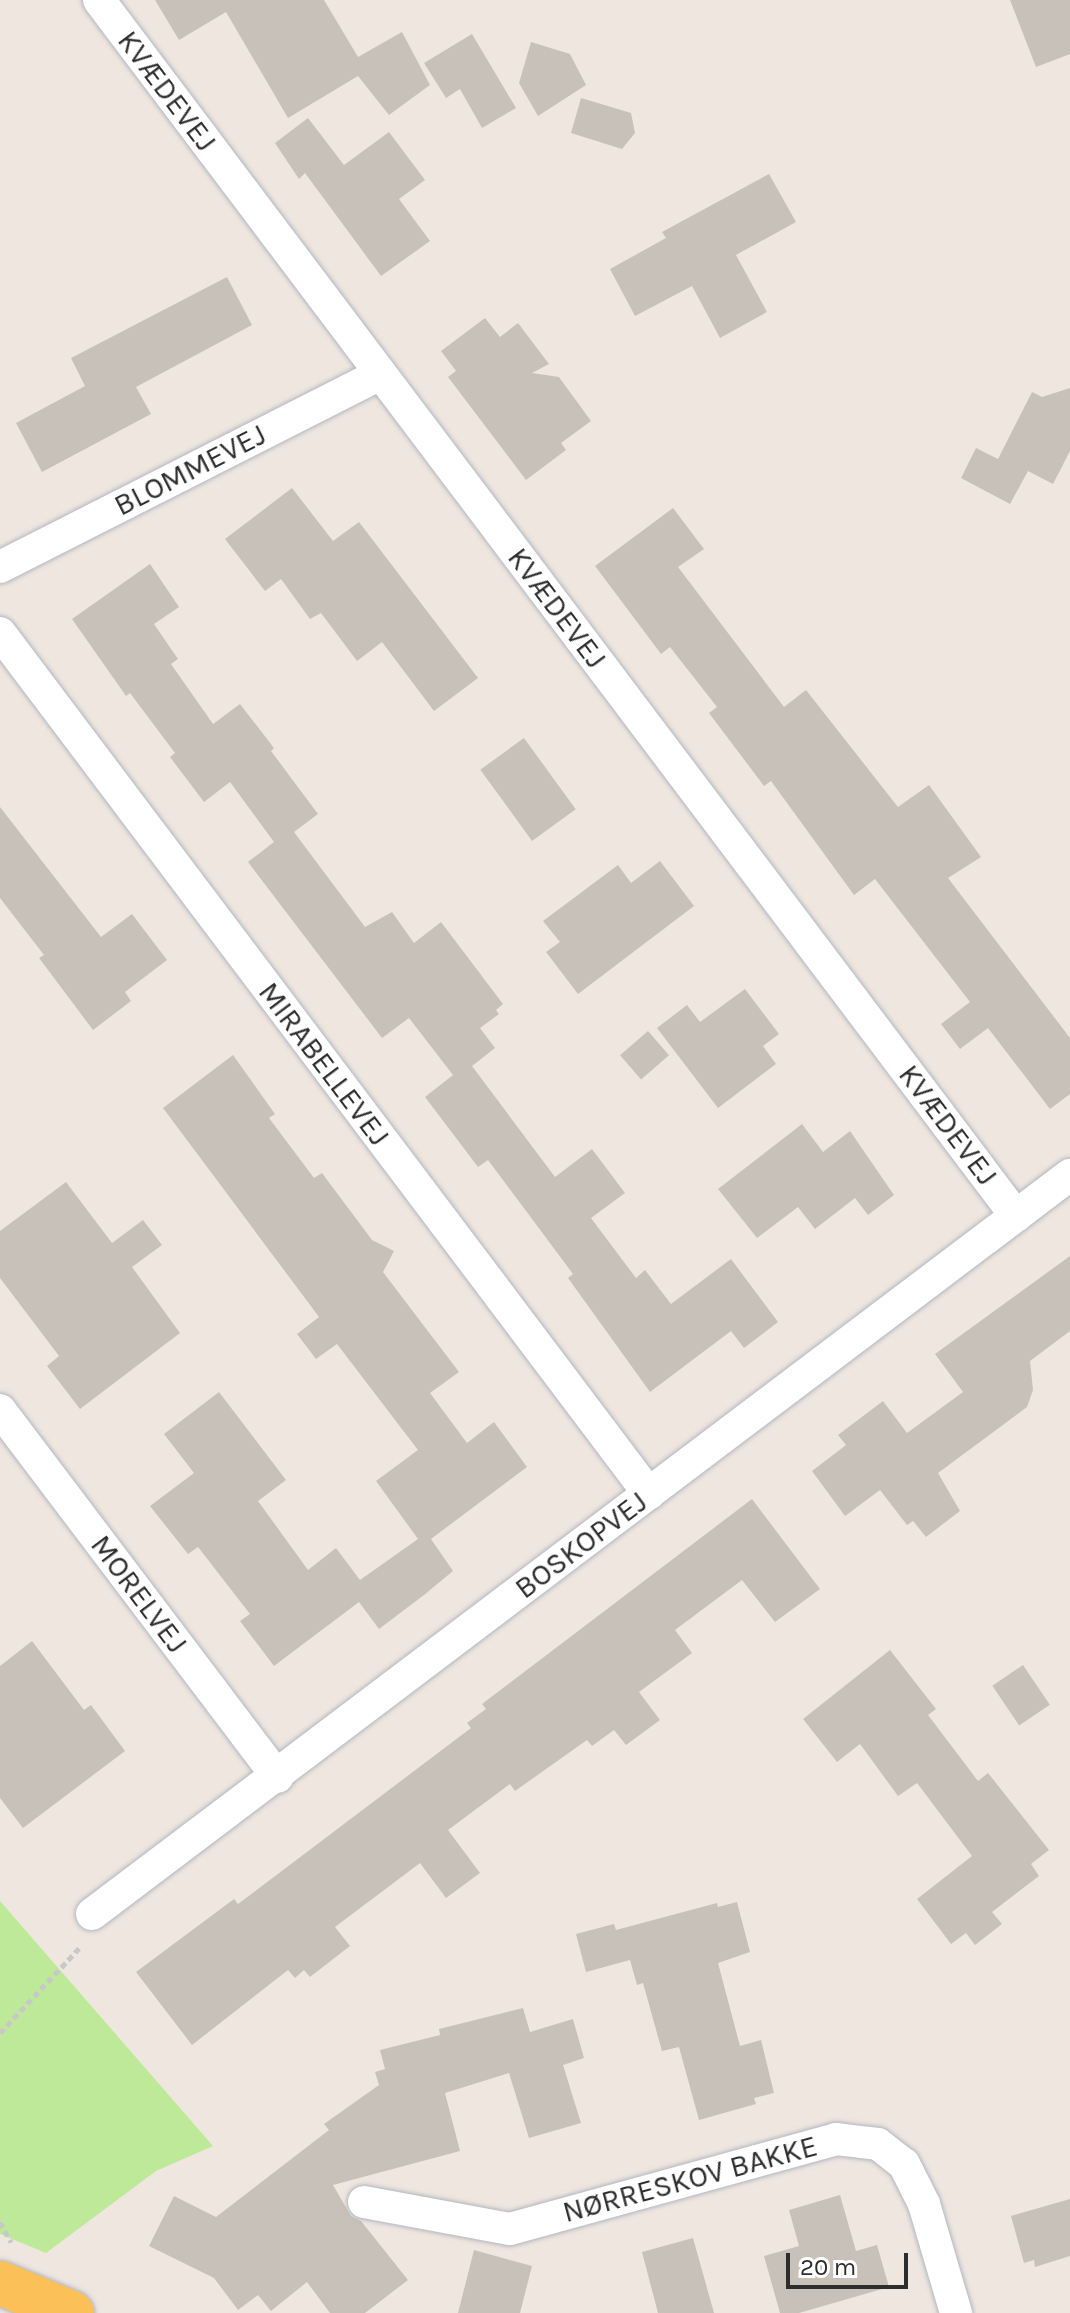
<!DOCTYPE html>
<meta charset="utf-8">
<style>
body{margin:0}
#map{position:relative;width:1070px;height:2313px;overflow:hidden;background:#efe6df;font-family:Karla,sans-serif}
div>[style]{position:absolute}
.green>*{inset:0;background:#bee998}
.building>*{inset:0;background:#c8c1ba;transform-origin:0 0}
.path>*{height:5px;margin-top:-2.5px;transform-origin:0;background:repeating-linear-gradient(90deg,#c8c8c8 0 6px,transparent 0 10px)}
.roads{filter:drop-shadow(0 0 2px #b3b7c1) drop-shadow(0 0 2px #b3b7c1)}
.minor>*{height:32px;margin:-16px;padding:0 16px;transform-origin:16px;border-radius:16px;background:#fff}
.primary>*{height:44px;margin:-22px;padding:0 22px;transform-origin:22px;border-radius:22px;background:#fbc158}
span{translate:-50% -50%;white-space:nowrap;text-align:center;line-height:1.15;-webkit-text-stroke:7px #fff;paint-order:stroke}
.street-label{font-size:30px;color:#2d2d2d}
.scale{position:absolute;left:786px;top:2253px;width:122px;height:36px;box-sizing:border-box;border:4px solid #2d2d2d;border-top:0;padding-left:10px;font-size:24px;line-height:28px;white-space:nowrap;color:#2d2d2d;-webkit-text-stroke:6px #fff;paint-order:stroke}
</style>
<div id="map">
<div class="green">
<div style="clip-path:polygon(0 1901px,213px 2146px,156px 2171px,46px 2253px,0 2234px)"></div>
</div>
<div class="building">
<div style="clip-path:polygon(155px 0,324px 0,358px 57px,402px 32px,430px 85px,389px 115px,358px 76px,288px 118px,226px 12px,179px 40px)"></div>
<div style="clip-path:polygon(1010px 0,1070px 0,1070px 54px,1036px 67px)"></div>
<div style="clip-path:polygon(472px 34px,516px 108px,482px 128px,460px 89px,446px 98px,424px 63px)"></div>
<div style="clip-path:polygon(531px 42px,570px 54px,586px 85px,538px 116px,519px 83px)"></div>
<div style="clip-path:polygon(581px 98px,631px 113px,635px 133px,622px 149px,571px 133px)"></div>
<div style="clip-path:polygon(308px 118px,344px 165px,389px 132px,425px 180px,399px 199px,430px 241px,381px 276px,305px 173px,299px 179px,275px 143px)"></div>
<div style="clip-path:polygon(769px 174px,796px 222px,736px 255px,767px 312px,720px 338px,692px 286px,635px 316px,610px 269px,666px 238px,662px 232px)"></div>
<div style="clip-path:polygon(227px 277px,252px 325px,136px 387px,151px 414px,42px 472px,16px 423px,85px 386px,71px 358px)"></div>
<div style="clip-path:polygon(485px 318px,500px 337px,518px 323px,549px 364px,532px 373px,559px 377px,591px 421px,561px 443px,566px 450px,526px 480px,448px 377px,456px 371px,441px 351px)"></div>
<div style="clip-path:polygon(1070px 388px,1070px 451px,1053px 484px,1028px 471px,1010px 504px,961px 478px,976px 448px,998px 459px,1032px 392px,1042px 397px)"></div>
<div style="clip-path:polygon(292px 488px,333px 541px,359px 522px,478px 678px,434px 711px,382px 642px,357px 661px,321px 613px,310px 619px,281px 579px,265px 591px,225px 539px)"></div>
<div style="clip-path:polygon(673px 508px,704px 549px,678px 567px,784px 707px,806px 690px,898px 807px,929px 785px,981px 857px,948px 878px,1070px 1038px,1070px 1094px,1050px 1109px,988px 1028px,960px 1049px,941px 1024px,970px 1002px,875px 879px,854px 895px,771px 781px,764px 786px,709px 713px,717px 707px,670px 647px,661px 654px,595px 566px)"></div>
<div style="clip-path:polygon(150px 564px,179px 607px,154px 624px,178px 659px,171px 664px,213px 724px,240px 704px,274px 748px,271px 751px,318px 814px,294px 832px,365px 927px,392px 912px,414px 943px,441px 922px,503px 1004px,496px 1010px,499px 1014px,480px 1028px,495px 1048px,472px 1066px,555px 1177px,592px 1149px,625px 1193px,591px 1218px,636px 1278px,645px 1270px,671px 1304px,731px 1259px,778px 1322px,744px 1348px,731px 1331px,650px 1392px,568px 1278px,573px 1274px,488px 1160px,478px 1167px,425px 1097px,453px 1075px,409px 1018px,382px 1038px,248px 862px,274px 842px,230px 782px,204px 802px,170px 757px,175px 753px,130px 693px,126px 696px,72px 619px)"></div>
<div style="left:524px;top:738px;width:88px;height:54px;rotate:54deg"></div>
<div style="clip-path:polygon(0 807px,101px 937px,132px 914px,167px 960px,125px 992px,131px 1001px,93px 1030px,39px 958px,44px 955px,0 898px)"></div>
<div style="clip-path:polygon(660px 861px,694px 906px,578px 994px,546px 952px,560px 942px,543px 921px,618px 865px,631px 883px)"></div>
<div style="clip-path:polygon(745px 989px,779px 1034px,763px 1046px,776px 1064px,718px 1108px,657px 1028px,687px 1005px,700px 1022px)"></div>
<div style="left:648px;top:1031px;width:32px;height:37px;rotate:49deg"></div>
<div style="clip-path:polygon(233px 1055px,275px 1114px,269px 1118px,314px 1178px,322px 1173px,372px 1240px,394px 1251px,383px 1272px,459px 1372px,430px 1393px,467px 1443px,494px 1422px,527px 1467px,431px 1539px,453px 1571px,424px 1595px,379px 1629px,359px 1602px,274px 1666px,240px 1621px,250px 1614px,198px 1547px,188px 1554px,150px 1506px,194px 1473px,164px 1434px,219px 1392px,286px 1480px,258px 1501px,308px 1570px,336px 1548px,360px 1580px,418px 1539px,376px 1481px,418px 1450px,337px 1344px,316px 1359px,297px 1334px,319px 1317px,163px 1108px)"></div>
<div style="clip-path:polygon(802px 1124px,823px 1152px,850px 1131px,894px 1195px,868px 1215px,855px 1198px,815px 1229px,798px 1207px,757px 1238px,718px 1189px)"></div>
<div style="clip-path:polygon(66px 1182px,112px 1243px,143px 1220px,162px 1245px,132px 1267px,180px 1333px,80px 1409px,47px 1366px,59px 1356px,0 1278px,0 1231px)"></div>
<div style="clip-path:polygon(1070px 1256px,1070px 1331px,1030px 1361px,1033px 1390px,1027px 1407px,938px 1473px,960px 1511px,926px 1537px,913px 1521px,907px 1525px,880px 1490px,845px 1516px,812px 1471px,846px 1445px,838px 1435px,883px 1401px,907px 1433px,963px 1392px,935px 1354px)"></div>
<div style="clip-path:polygon(752px 1499px,820px 1589px,775px 1622px,742px 1580px,675px 1630px,692px 1653px,639px 1692px,660px 1720px,626px 1745px,614px 1730px,592px 1746px,587px 1740px,515px 1791px,510px 1784px,448px 1830px,480px 1873px,446px 1898px,420px 1863px,335px 1927px,350px 1946px,310px 1977px,304px 1970px,295px 1978px,288px 1970px,192px 2045px,136px 1972px,234px 1899px,238px 1904px,471px 1728px,467px 1723px,486px 1709px,482px 1704px)"></div>
<div style="clip-path:polygon(32px 1641px,84px 1710px,91px 1705px,125px 1751px,23px 1828px,0 1798px,0 1666px)"></div>
<div style="clip-path:polygon(890px 1650px,936px 1709px,928px 1715px,978px 1781px,988px 1773px,1049px 1850px,1031px 1864px,1039px 1876px,992px 1912px,1002px 1924px,975px 1945px,966px 1933px,951px 1944px,917px 1899px,972px 1856px,917px 1783px,898px 1796px,860px 1744px,837px 1762px,803px 1719px)"></div>
<div style="left:1023px;top:1665px;width:48px;height:37px;rotate:56deg"></div>
<div style="clip-path:polygon(737px 1902px,750px 1952px,718px 1963px,740px 2046px,761px 2040px,774px 2093px,754px 2098px,756px 2104px,699px 2120px,679px 2047px,662px 2051px,643px 1983px,637px 1985px,630px 1960px,586px 1972px,576px 1934px,614px 1924px,616px 1930px,717px 1903px,718px 1907px)"></div>
<div style="clip-path:polygon(523px 2008px,530px 2032px,573px 2019px,584px 2058px,563px 2065px,581px 2123px,529px 2138px,509px 2073px,445px 2093px,460px 2151px,333px 2185px,351px 2216px,361px 2221px,408px 2280px,365px 2313px,330px 2313px,307px 2282px,271px 2311px,258px 2295px,238px 2310px,214px 2278px,149px 2246px,174px 2196px,216px 2217px,329px 2130px,324px 2124px,379px 2085px,375px 2072px,385px 2069px,380px 2050px,440px 2035px,439px 2029px)"></div>
<div style="clip-path:polygon(840px 2195px,856px 2251px,877px 2245px,889px 2287px,799px 2313px,780px 2313px,764px 2256px,799px 2246px,789px 2210px)"></div>
<div style="clip-path:polygon(1070px 2199px,1070px 2256px,1035px 2267px,1034px 2260px,1024px 2263px,1011px 2216px)"></div>
<div style="clip-path:polygon(693px 2238px,714px 2313px,658px 2313px,642px 2252px)"></div>
<div style="clip-path:polygon(474px 2250px,532px 2266px,520px 2313px,458px 2313px)"></div>
</div>
<div class="path">
<div style="left:0;top:2033px;width:119px;rotate:-47deg"></div>
<div style="left:0;top:2222px;width:23px;rotate:61deg"></div>
</div>
<div class="roads">
<div class="minor">
<div style="left:99px;top:0;width:1523px;rotate:52.98deg"></div>
<div style="left:0;top:567px;width:426px;rotate:-26.9deg"></div>
<div style="left:0;top:633px;width:1078px;rotate:52.99deg"></div>
<div style="left:0;top:1410px;width:460px;rotate:52.9deg"></div>
<div style="left:92px;top:1914px;width:1226px;rotate:-37.08deg"></div>
<div style="left:364px;top:2202px;width:148px;rotate:10.5deg"></div>
<div style="left:510px;top:2229px;width:338px;rotate:-15.4deg"></div>
<div style="left:836px;top:2139px;width:42px;rotate:6.8deg"></div>
<div style="left:878px;top:2144px;width:33px;rotate:38deg"></div>
<div style="left:904px;top:2164px;width:45px;rotate:63.4deg"></div>
<div style="left:924px;top:2204px;width:114px;rotate:73.6deg"></div>
</div>
<div class="primary">
<div style="left:0;top:2283px;width:78px;rotate:22.6deg"></div>
</div>
</div>
<div class="street-label">
<span style="left:167px;top:91px;rotate:53deg">KVÆDEVEJ</span>
<span style="left:190px;top:470px;rotate:-27deg">BLOMMEVEJ</span>
<span style="left:557px;top:608px;rotate:53deg">KVÆDEVEJ</span>
<span style="left:324px;top:1064px;rotate:53deg">MIRABELLEVEJ</span>
<span style="left:948px;top:1125px;rotate:53deg">KVÆDEVEJ</span>
<span style="left:581px;top:1545px;rotate:-37deg">BOSKOPVEJ</span>
<span style="left:139px;top:1594px;rotate:53deg">MORELVEJ</span>
<span style="left:690px;top:2179px;rotate:-15deg">NØRRESKOV BAKKE</span>
</div>
<div class="scale">20 m</div>
</div>
